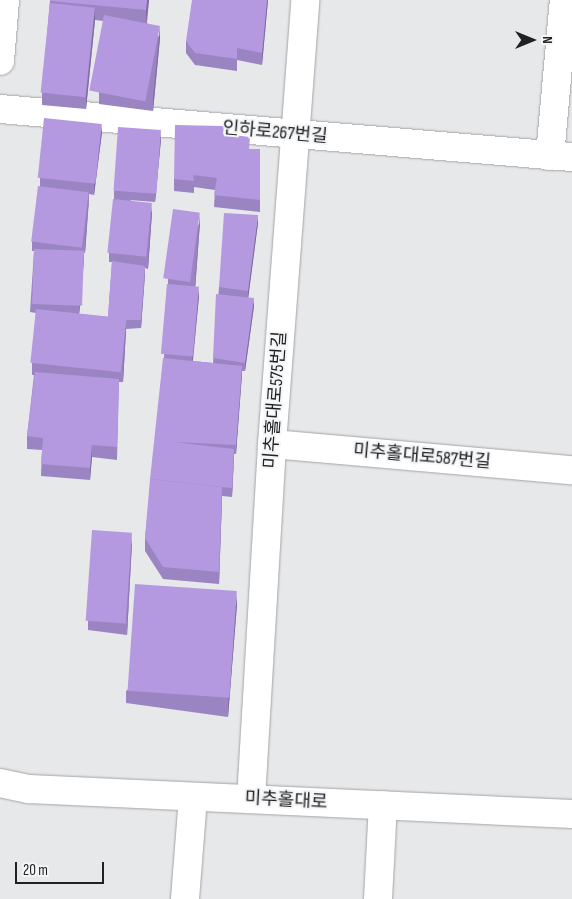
<!DOCTYPE html>
<meta charset="utf-8">
<style>
body{margin:0}
#map{position:relative;width:572px;height:899px;overflow:hidden;background:#e7e8ea;font-family:"Sofia Sans Condensed","Noto Sans KR",sans-serif}
div>[style]{position:absolute}
.roads{filter:drop-shadow(0 0 1px #a4a4a7) drop-shadow(0 0 1px #a4a4a7)}
.minor>*{height:28px;margin:-14px;padding:0 14px;transform-origin:14px;border-radius:14px;background:#fff}
.major>*{height:28px;margin:-14px;padding:0 14px;transform-origin:14px;border-radius:14px;background:#fff}
.wall>*{inset:0;background:#9b84c2}
.shaded-wall>*{inset:0;background:#7e6b9e}
.building>*{inset:0;background:#b499e1;transform-origin:0 0}
span{translate:-50% -50%;white-space:nowrap;text-align:center;line-height:1.15;-webkit-text-stroke:4px #f4f5f7;paint-order:stroke}
.street-label{font-size:18px;color:#202122}
.north{position:absolute;left:507px;top:15px;width:50px;height:50px;-webkit-text-stroke:4px #f4f5f7;paint-order:stroke;rotate:90deg;font-size:14px;font-weight:700;line-height:20px;text-align:center;color:#202122}
.north::after{content:'';display:block;margin:auto;width:18px;height:22px;background:#202122;clip-path:polygon(50% 0,100% 100%,50% 72%,0 100%)}
.scale{position:absolute;left:15px;top:862px;width:89px;height:22px;box-sizing:border-box;border:2px solid #202122;border-top:0;padding-left:6px;font-size:15px;line-height:18px;white-space:nowrap;color:#202122;-webkit-text-stroke:4px #f4f5f7;paint-order:stroke}
</style>
<div id="map">
<div class="roads">
<div class="minor">
<div style="left:0;top:109px;width:574px;rotate:4.8deg"></div>
<div style="left:550px;top:156px;width:157px;rotate:-84.9deg"></div>
<div style="left:272px;top:444px;width:301px;rotate:5deg"></div>
<div style="left:251px;top:799px;width:356px;rotate:-86.6deg"></div>
<div style="left:272px;top:444px;width:445px;rotate:-85.7deg"></div>
<div style="left:185px;top:899px;width:102px;rotate:-85.5deg"></div>
<div style="left:378px;top:899px;width:94px;rotate:-87deg"></div>
</div>
<div class="major">
<div style="left:0;top:61px;width:61px;rotate:-85.3deg"></div>
<div style="left:0;top:783px;width:30px;rotate:12deg"></div>
<div style="left:29px;top:789px;width:544px;rotate:2.64deg"></div>
</div>
</div>
<div class="wall">
<div style="clip-path:polygon(50px 0,149px 0,147px 23px,160px 38px,153px 111px,99px 104px,99px 92px,104px 21px,95px 20px,86px 109px,42px 105px,42px 93px)"></div>
<div style="clip-path:polygon(268px 0,262px 65px,237px 60px,237px 71px,195px 65px,186px 53px,186px 41px)"></div>
<div style="clip-path:polygon(102px 132px,94px 195px,89px 194px,85px 253px,84px 253px,79px 314px,108px 317px,112px 262px,109px 262px,109px 253px,114px 199px,114px 191px,161px 139px,155px 202px,130px 200px,152px 212px,148px 269px,145px 268px,141px 328px,126px 329px,123px 382px,119px 382px,117px 460px,92px 457px,90px 480px,41px 476px,42px 450px,27px 449px,27px 436px,34px 375px,32px 375px,32px 363px,36px 313px,30px 312px,34px 251px,32px 251px,32px 242px,40px 186px,40px 178px)"></div>
<div style="clip-path:polygon(224px 135px,250px 149px,260px 149px,260px 212px,214px 207px,215px 190px,194px 187px,194px 193px,174px 191px,174px 179px)"></div>
<div style="clip-path:polygon(200px 222px,195px 287px,199px 296px,193px 361px,213px 363px,219px 287px,258px 223px,248px 297px,254px 306px,245px 371px,242px 371px,236px 454px,234px 454px,232px 497px,222px 496px,219px 584px,163px 579px,145px 551px,145px 538px,164px 358px,167px 284px,168px 284px,168px 279px)"></div>
<div style="clip-path:polygon(132px 542px,127px 635px,88px 630px,88px 621px)"></div>
<div style="clip-path:polygon(237px 604px,228px 717px,126px 703px,126px 691px)"></div>
</div>
<div class="shaded-wall">
<div style="clip-path:polygon(147px 0,149px 0,146px 25px,146px 10px)"></div>
<div style="clip-path:polygon(267px 0,268px 0,262px 65px,262px 53px)"></div>
<div style="clip-path:polygon(95px 8px,95px 20px,86px 109px,86px 97px)"></div>
<div style="clip-path:polygon(160px 26px,160px 38px,153px 111px,153px 99px)"></div>
<div style="clip-path:polygon(102px 124px,102px 132px,94px 195px,94px 186px)"></div>
<div style="clip-path:polygon(161px 130px,161px 139px,155px 202px,155px 193px)"></div>
<div style="clip-path:polygon(89px 192px,89px 200px,85px 253px,85px 244px)"></div>
<div style="clip-path:polygon(152px 203px,152px 212px,148px 269px,148px 260px)"></div>
<div style="clip-path:polygon(200px 213px,200px 222px,195px 291px,195px 282px)"></div>
<div style="clip-path:polygon(258px 215px,258px 223px,248px 300px,248px 291px)"></div>
<div style="clip-path:polygon(84px 251px,84px 260px,79px 316px,79px 307px)"></div>
<div style="clip-path:polygon(145px 266px,145px 275px,141px 328px,141px 320px)"></div>
<div style="clip-path:polygon(199px 287px,199px 296px,192px 366px,192px 357px)"></div>
<div style="clip-path:polygon(254px 298px,254px 306px,245px 371px,245px 363px)"></div>
<div style="clip-path:polygon(126px 319px,126px 331px,123px 382px,123px 370px)"></div>
<div style="clip-path:polygon(242px 366px,242px 375px,236px 454px,236px 445px)"></div>
<div style="clip-path:polygon(92px 445px,92px 457px,90px 480px,90px 468px)"></div>
<div style="clip-path:polygon(234px 449px,234px 458px,232px 497px,232px 488px)"></div>
<div style="clip-path:polygon(222px 487px,222px 499px,219px 584px,219px 572px)"></div>
<div style="clip-path:polygon(132px 533px,132px 542px,127px 635px,127px 626px)"></div>
<div style="clip-path:polygon(237px 592px,237px 604px,228px 717px,228px 705px)"></div>
</div>
<div class="building">
<div style="clip-path:polygon(50px 0,147px 0,146px 10px,50px 1px)"></div>
<div style="clip-path:polygon(192px 0,267px 0,262px 53px,237px 48px,237px 59px,195px 53px,186px 41px)"></div>
<div style="left:50px;top:3px;width:45px;height:90px;rotate:6deg"></div>
<div style="left:104px;top:15px;width:57px;height:77px;rotate:11deg"></div>
<div style="left:44px;top:118px;width:58px;height:60px;rotate:6deg"></div>
<div style="clip-path:polygon(175px 125px,224px 126px,223px 134px,250px 137px,249px 149px,260px 149px,260px 200px,214px 195px,217px 178px,193px 175px,194px 181px,174px 179px)"></div>
<div style="left:118px;top:127px;width:43px;height:64px;rotate:4deg"></div>
<div style="left:38px;top:186px;width:51px;height:56px;rotate:7deg"></div>
<div style="left:113px;top:199px;width:39px;height:54px;rotate:6deg"></div>
<div style="left:173px;top:209px;width:27px;height:70px;rotate:8deg"></div>
<div style="clip-path:polygon(224px 213px,258px 215px,248px 291px,219px 287px)"></div>
<div style="left:34px;top:249px;width:50px;height:55px;rotate:2deg"></div>
<div style="clip-path:polygon(112px 261px,145px 266px,141px 320px,126px 320px,126px 319px,108px 317px)"></div>
<div style="left:167px;top:284px;width:32px;height:70px;rotate:5deg"></div>
<div style="clip-path:polygon(216px 294px,254px 298px,245px 363px,213px 358px)"></div>
<div style="left:36px;top:309px;width:91px;height:54px;rotate:6deg"></div>
<div style="clip-path:polygon(163px 358px,242px 366px,236px 445px,174px 442px,234px 449px,232px 488px,150px 479px)"></div>
<div style="clip-path:polygon(35px 372px,119px 379px,117px 447px,92px 445px,90px 468px,41px 464px,43px 438px,27px 436px)"></div>
<div style="clip-path:polygon(150px 479px,222px 487px,219px 572px,163px 567px,145px 538px)"></div>
<div style="left:92px;top:530px;width:40px;height:91px;rotate:4deg"></div>
<div style="left:135px;top:584px;width:102px;height:107px;rotate:4deg"></div>
</div>
<div class="street-label">
<span style="left:275px;top:133px;rotate:5deg">인하로267번길</span>
<span style="left:276px;top:400px;rotate:-86deg">미추홀대로575번길</span>
<span style="left:422px;top:457px;rotate:5deg">미추홀대로587번길</span>
<span style="left:286px;top:801px;rotate:3deg">미추홀대로</span>
</div>
<div class="north">N</div>
<div class="scale">20 m</div>
</div>
